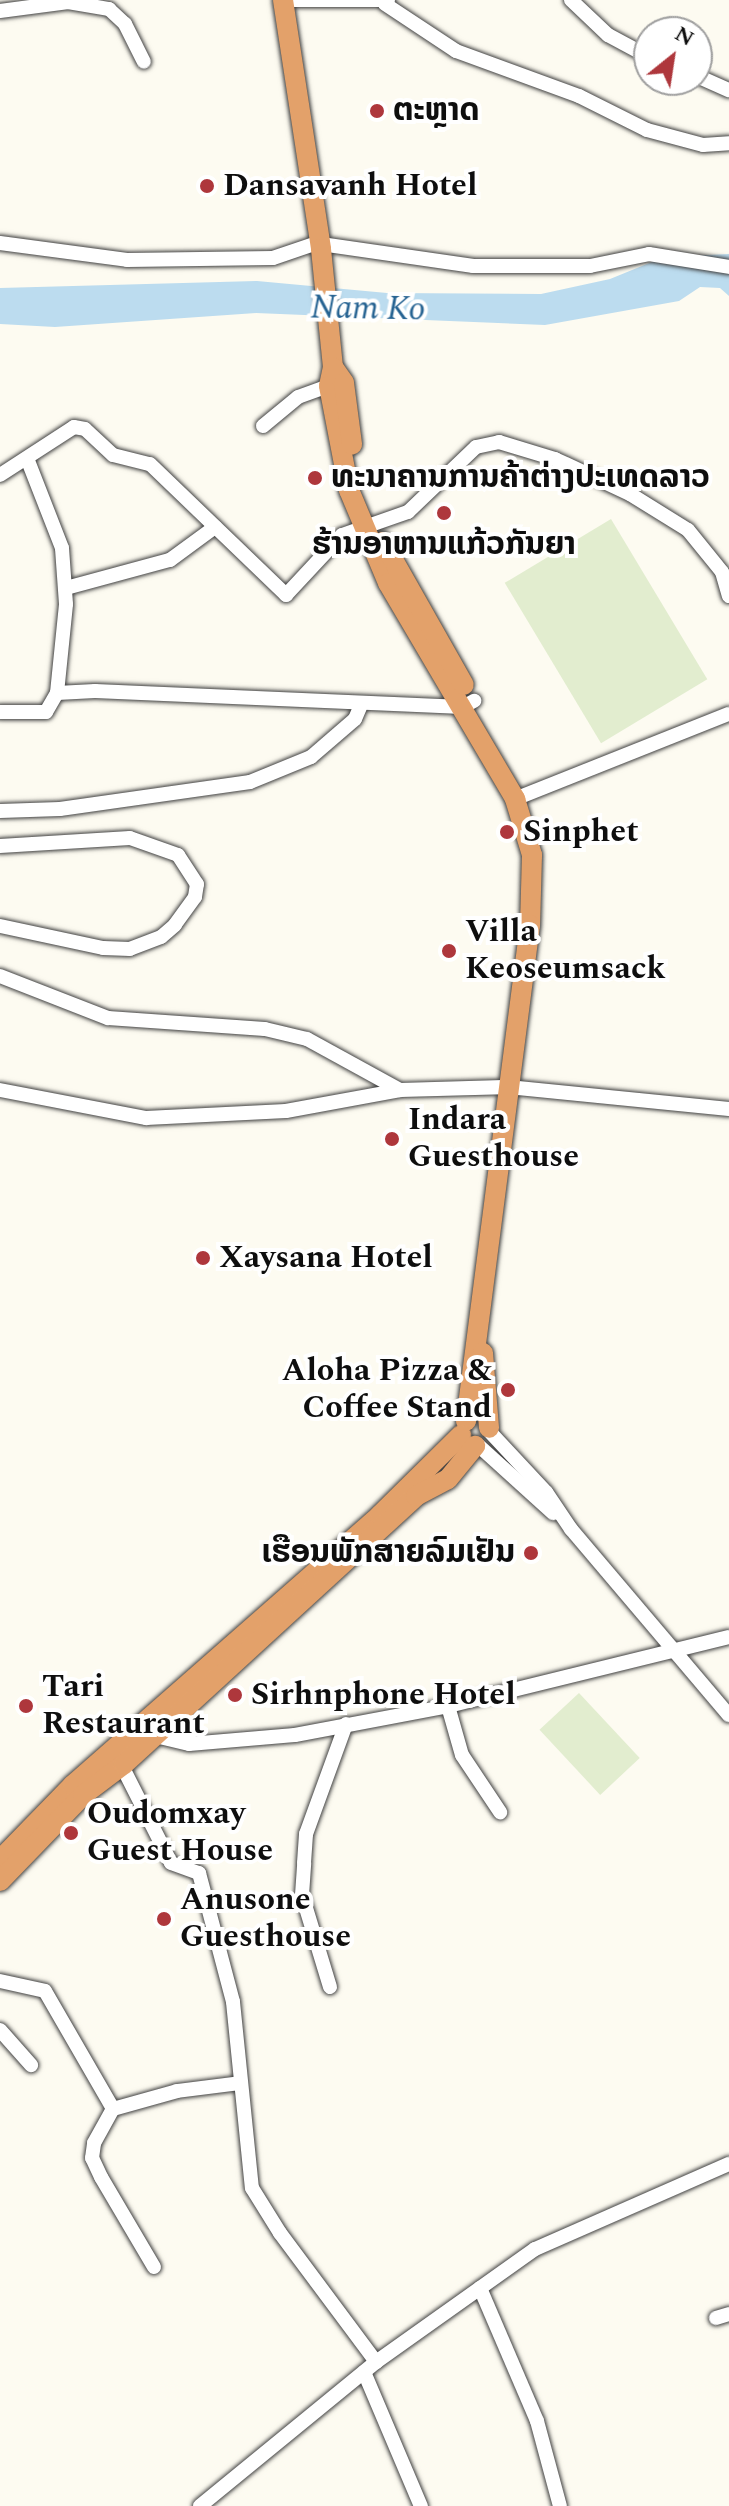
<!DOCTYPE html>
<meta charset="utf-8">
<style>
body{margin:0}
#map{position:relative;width:729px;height:2506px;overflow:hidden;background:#fdfbf1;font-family:Spectral,"Noto Sans Lao",serif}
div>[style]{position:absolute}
.pitch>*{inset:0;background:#e2edcf;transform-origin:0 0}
.water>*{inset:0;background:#bcdcef}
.roads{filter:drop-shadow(0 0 2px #414141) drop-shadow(0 0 2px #414141)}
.minor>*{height:14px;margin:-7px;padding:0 7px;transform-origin:7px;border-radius:7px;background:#fff}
.highway>*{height:20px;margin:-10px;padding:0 10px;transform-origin:10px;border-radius:10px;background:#e3a16a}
.dots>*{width:22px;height:22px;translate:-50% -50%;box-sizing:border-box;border:4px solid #fff;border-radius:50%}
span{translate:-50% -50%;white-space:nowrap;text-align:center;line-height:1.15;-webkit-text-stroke:8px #fff;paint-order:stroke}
.poi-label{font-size:32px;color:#0e0e0e;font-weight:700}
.left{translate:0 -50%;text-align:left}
.right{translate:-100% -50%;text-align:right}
.water-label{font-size:34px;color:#266392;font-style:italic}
.north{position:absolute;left:633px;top:16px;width:80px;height:80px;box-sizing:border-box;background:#fff;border:2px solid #9f9f9f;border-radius:50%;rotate:30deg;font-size:22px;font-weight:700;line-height:32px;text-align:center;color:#0e0e0e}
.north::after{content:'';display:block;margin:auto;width:28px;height:36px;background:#ae373c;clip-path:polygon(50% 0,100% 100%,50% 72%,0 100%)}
</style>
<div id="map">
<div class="pitch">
<div style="left:611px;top:519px;width:187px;height:124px;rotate:59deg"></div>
<div style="left:579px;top:1693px;width:89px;height:54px;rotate:47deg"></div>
</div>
<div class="water">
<div style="clip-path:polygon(729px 254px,729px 296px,720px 288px,700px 287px,679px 301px,545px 325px,256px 313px,55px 327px,0 324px,0 288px,257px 281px,387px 293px,541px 294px,610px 279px,664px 257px)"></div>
</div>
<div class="roads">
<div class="minor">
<div style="left:283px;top:0;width:105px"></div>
<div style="left:571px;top:0;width:51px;rotate:43.4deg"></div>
<div style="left:608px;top:35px;width:47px;rotate:28.2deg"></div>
<div style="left:385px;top:4px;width:85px;rotate:33.5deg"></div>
<div style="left:456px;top:51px;width:131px;rotate:20.1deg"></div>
<div style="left:579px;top:96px;width:76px;rotate:26.6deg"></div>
<div style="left:647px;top:130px;width:58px;rotate:15deg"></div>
<div style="left:703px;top:145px;width:26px;rotate:-4deg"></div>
<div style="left:0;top:11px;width:69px;rotate:-7.5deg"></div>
<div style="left:68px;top:2px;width:42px;rotate:9.7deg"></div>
<div style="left:109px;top:9px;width:22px;rotate:43deg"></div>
<div style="left:125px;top:24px;width:42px;rotate:63.4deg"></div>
<div style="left:697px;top:76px;width:35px;rotate:24deg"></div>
<div style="left:0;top:243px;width:128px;rotate:7.6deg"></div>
<div style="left:127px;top:260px;width:146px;rotate:-0.8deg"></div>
<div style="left:273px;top:258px;width:50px;rotate:-18.8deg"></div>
<div style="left:321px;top:244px;width:154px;rotate:8.2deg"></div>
<div style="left:473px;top:266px;width:117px"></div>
<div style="left:590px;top:266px;width:60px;rotate:-11.5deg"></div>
<div style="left:649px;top:254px;width:81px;rotate:9.2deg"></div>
<div style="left:263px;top:426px;width:45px;rotate:-39.6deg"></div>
<div style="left:298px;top:397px;width:33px;rotate:-20deg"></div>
<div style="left:0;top:475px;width:88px;rotate:-33deg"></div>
<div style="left:74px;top:427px;width:11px;rotate:10deg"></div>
<div style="left:85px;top:429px;width:38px;rotate:43deg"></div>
<div style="left:113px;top:455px;width:38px;rotate:14deg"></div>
<div style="left:150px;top:464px;width:189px;rotate:43.9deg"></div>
<div style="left:286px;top:595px;width:82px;rotate:-47deg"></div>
<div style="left:342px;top:535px;width:70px;rotate:-19.2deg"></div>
<div style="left:408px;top:512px;width:94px;rotate:-43.7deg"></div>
<div style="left:476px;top:447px;width:24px;rotate:-12deg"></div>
<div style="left:499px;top:442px;width:59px;rotate:16.9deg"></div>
<div style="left:555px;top:459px;width:83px;rotate:25deg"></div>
<div style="left:630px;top:494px;width:68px;rotate:31.8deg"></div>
<div style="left:688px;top:530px;width:54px;rotate:51deg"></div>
<div style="left:722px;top:572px;width:25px;rotate:74deg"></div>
<div style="left:66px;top:588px;width:108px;rotate:-15.1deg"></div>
<div style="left:170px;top:560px;width:56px;rotate:-36.3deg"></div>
<div style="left:57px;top:693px;width:38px;rotate:-3deg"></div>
<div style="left:95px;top:691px;width:368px;rotate:2.5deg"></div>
<div style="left:463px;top:707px;width:13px;rotate:-29deg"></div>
<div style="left:0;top:712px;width:46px"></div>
<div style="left:46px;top:712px;width:22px;rotate:-60deg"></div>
<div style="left:57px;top:693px;width:89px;rotate:-84.2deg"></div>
<div style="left:66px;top:604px;width:56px;rotate:-94.1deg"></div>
<div style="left:62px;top:548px;width:93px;rotate:-111.3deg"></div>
<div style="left:515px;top:799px;width:230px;rotate:-21.7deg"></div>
<div style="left:0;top:811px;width:60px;rotate:-1.9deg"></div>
<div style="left:60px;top:809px;width:192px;rotate:-8.1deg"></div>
<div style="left:250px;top:782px;width:66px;rotate:-22.3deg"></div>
<div style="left:311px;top:757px;width:58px;rotate:-40.8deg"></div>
<div style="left:355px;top:719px;width:15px;rotate:-67deg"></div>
<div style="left:0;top:846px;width:130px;rotate:-3.5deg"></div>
<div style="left:130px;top:838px;width:51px;rotate:19.5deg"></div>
<div style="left:178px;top:855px;width:35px;rotate:57deg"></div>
<div style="left:197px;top:884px;width:13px;rotate:99deg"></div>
<div style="left:195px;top:897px;width:34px;rotate:126deg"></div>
<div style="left:175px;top:925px;width:18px;rotate:139deg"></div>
<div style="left:161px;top:937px;width:33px;rotate:159deg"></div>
<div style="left:130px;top:949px;width:27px;rotate:-178deg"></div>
<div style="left:103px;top:948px;width:105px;rotate:-167.9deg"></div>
<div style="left:0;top:976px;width:116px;rotate:21.3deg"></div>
<div style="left:108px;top:1018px;width:157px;rotate:4deg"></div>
<div style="left:265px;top:1029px;width:43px;rotate:13.4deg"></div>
<div style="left:307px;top:1039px;width:106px;rotate:28.7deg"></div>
<div style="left:0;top:1090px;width:149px;rotate:10.9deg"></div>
<div style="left:146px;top:1118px;width:140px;rotate:-2.9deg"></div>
<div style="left:286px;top:1111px;width:116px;rotate:-10.4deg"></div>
<div style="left:400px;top:1090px;width:108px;rotate:-1.6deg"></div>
<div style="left:508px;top:1087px;width:222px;rotate:5.7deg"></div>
<div style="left:490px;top:1432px;width:82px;rotate:47deg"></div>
<div style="left:546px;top:1492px;width:45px;rotate:56deg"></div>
<div style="left:571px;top:1529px;width:244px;rotate:49.7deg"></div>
<div style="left:479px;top:1446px;width:100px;rotate:42.2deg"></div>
<div style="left:448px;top:1706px;width:51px;rotate:74.1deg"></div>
<div style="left:462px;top:1755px;width:69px;rotate:56.3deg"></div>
<div style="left:147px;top:1734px;width:43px;rotate:13.4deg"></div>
<div style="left:189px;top:1744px;width:106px;rotate:-4.9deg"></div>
<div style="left:295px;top:1735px;width:156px;rotate:-10.7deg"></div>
<div style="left:448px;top:1706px;width:289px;rotate:-13.8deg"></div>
<div style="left:119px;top:1760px;width:115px;rotate:63.2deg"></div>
<div style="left:171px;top:1863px;width:30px;rotate:20deg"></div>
<div style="left:199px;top:1873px;width:133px;rotate:75.2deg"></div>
<div style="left:233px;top:2002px;width:187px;rotate:84.2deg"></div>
<div style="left:252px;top:2188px;width:53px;rotate:58.1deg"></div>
<div style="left:280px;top:2233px;width:161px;rotate:53.3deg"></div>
<div style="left:376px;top:2362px;width:195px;rotate:-35.4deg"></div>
<div style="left:535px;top:2249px;width:212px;rotate:-23.7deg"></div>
<div style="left:0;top:1981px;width:46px;rotate:12.5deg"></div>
<div style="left:45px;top:1991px;width:136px;rotate:60deg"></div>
<div style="left:330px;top:1987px;width:96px;rotate:-106.9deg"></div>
<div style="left:302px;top:1895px;width:32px;rotate:-86deg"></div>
<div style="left:304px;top:1863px;width:29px;rotate:-86deg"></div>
<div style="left:306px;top:1834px;width:117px;rotate:-70deg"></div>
<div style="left:0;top:2030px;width:47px;rotate:48.5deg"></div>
<div style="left:154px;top:2267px;width:104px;rotate:-120.5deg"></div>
<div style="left:101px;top:2177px;width:21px;rotate:-115deg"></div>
<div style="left:92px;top:2158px;width:15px;rotate:-82deg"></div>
<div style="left:94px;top:2143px;width:39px;rotate:-61deg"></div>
<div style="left:113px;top:2109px;width:66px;rotate:-15.7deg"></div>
<div style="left:177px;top:2091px;width:64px;rotate:-7.2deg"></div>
<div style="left:480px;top:2288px;width:145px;rotate:66.8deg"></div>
<div style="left:537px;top:2421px;width:88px;rotate:74.9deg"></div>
<div style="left:716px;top:2318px;width:14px;rotate:-17deg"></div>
<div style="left:364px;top:2372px;width:146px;rotate:67deg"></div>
<div style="left:200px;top:2506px;width:227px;rotate:-39.3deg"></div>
</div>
<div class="highway">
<div style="left:283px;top:0;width:252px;rotate:81.3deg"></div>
<div style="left:321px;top:249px;width:119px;rotate:84.2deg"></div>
<div style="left:333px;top:367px;width:19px;rotate:102deg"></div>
<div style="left:329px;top:386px;width:106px;rotate:79.1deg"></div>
<div style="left:349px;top:490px;width:101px;rotate:67.2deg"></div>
<div style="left:388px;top:583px;width:251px;rotate:59.5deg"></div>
<div style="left:515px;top:799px;width:59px;rotate:73.1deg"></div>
<div style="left:532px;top:855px;width:70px;rotate:91.6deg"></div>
<div style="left:530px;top:925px;width:500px;rotate:97.35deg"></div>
<div style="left:333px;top:367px;width:19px;rotate:55deg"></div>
<div style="left:344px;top:383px;width:62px;rotate:82.5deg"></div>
<div style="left:383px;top:542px;width:164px;rotate:60.5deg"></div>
<div style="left:483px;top:1353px;width:75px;rotate:85.4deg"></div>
<div style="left:0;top:1860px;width:105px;rotate:-45.8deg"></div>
<div style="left:73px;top:1785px;width:409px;rotate:-41.3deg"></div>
<div style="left:380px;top:1515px;width:114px;rotate:-44.6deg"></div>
<div style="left:0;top:1881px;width:120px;rotate:-46deg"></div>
<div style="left:83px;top:1795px;width:51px;rotate:-37.1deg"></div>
<div style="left:124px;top:1764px;width:396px;rotate:-42.5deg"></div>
<div style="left:416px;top:1496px;width:36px;rotate:-28deg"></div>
<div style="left:448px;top:1479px;width:43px;rotate:-50.7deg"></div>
</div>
</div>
<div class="dots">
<div style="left:377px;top:111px;background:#ae373c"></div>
<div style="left:207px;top:186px;background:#ae373c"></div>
<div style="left:315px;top:478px;background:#ae373c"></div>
<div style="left:444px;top:513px;background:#ae373c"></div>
<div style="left:507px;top:832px;background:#ae373c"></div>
<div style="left:449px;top:951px;background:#ae373c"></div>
<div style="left:392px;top:1139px;background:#ae373c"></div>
<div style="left:203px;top:1258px;background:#ae373c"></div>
<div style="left:508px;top:1390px;background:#ae373c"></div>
<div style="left:531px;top:1553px;background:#ae373c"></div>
<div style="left:235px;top:1695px;background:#ae373c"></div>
<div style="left:26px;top:1706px;background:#ae373c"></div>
<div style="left:71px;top:1833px;background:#ae373c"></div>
<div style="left:164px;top:1919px;background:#ae373c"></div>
</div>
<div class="poi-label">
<span class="left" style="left:393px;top:111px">ຕະຫຼາດ</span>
<span class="left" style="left:223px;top:186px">Dansavanh Hotel</span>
<span class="left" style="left:331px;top:478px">ທະນາຄານການຄ້າຕ່າງປະເທດລາວ</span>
<span style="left:444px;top:545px">ຮ້ານອາຫານແກ້ວກັນຍາ</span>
<span class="left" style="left:523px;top:832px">Sinphet</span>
<span class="left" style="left:465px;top:951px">Villa<br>Keoseumsack</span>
<span class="left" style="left:408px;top:1139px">Indara<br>Guesthouse</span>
<span class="left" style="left:219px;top:1258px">Xaysana Hotel</span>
<span class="right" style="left:492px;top:1390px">Aloha Pizza &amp;<br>Coffee Stand</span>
<span class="right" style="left:515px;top:1553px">ເຮືອນພັກສາຍລົມເຢັນ</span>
<span class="left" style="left:42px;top:1706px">Tari<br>Restaurant</span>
<span class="left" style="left:251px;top:1695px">Sirhnphone Hotel</span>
<span class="left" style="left:87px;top:1833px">Oudomxay<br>Guest House</span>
<span class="left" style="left:180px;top:1919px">Anusone<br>Guesthouse</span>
</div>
<div class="water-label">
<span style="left:368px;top:309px;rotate:1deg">Nam Ko</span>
</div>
<div class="north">N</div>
</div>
